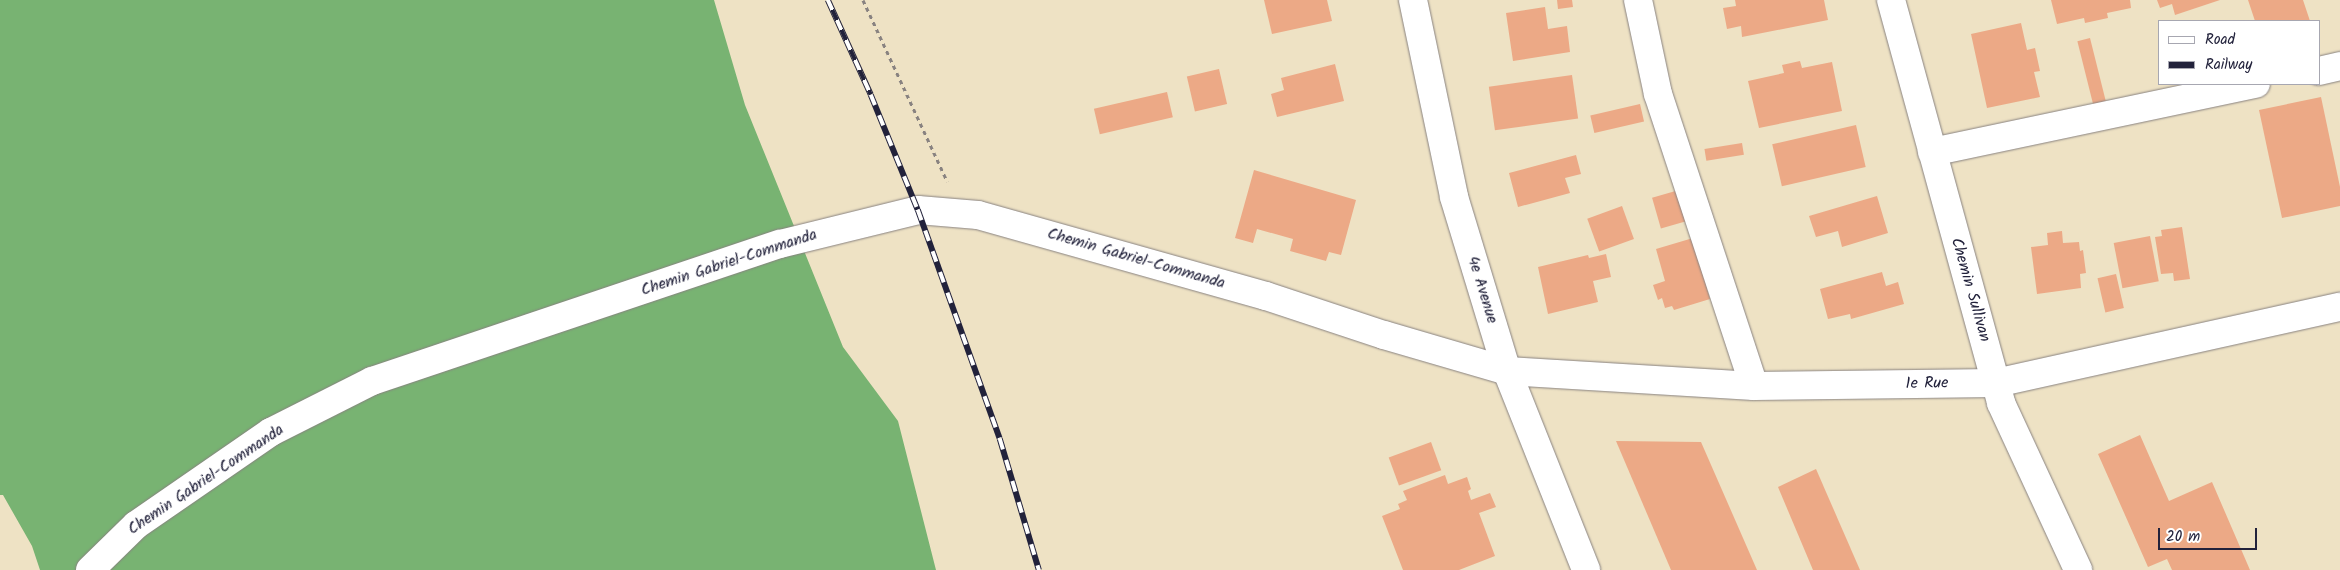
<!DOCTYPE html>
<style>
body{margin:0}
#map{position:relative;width:2340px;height:570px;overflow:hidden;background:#eee2c4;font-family:Kalam,sans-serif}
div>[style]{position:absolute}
.forest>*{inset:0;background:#78b372}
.building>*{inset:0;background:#eca986;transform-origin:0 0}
.path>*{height:3px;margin-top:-1.5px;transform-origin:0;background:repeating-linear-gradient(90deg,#888280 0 4px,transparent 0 8px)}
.roads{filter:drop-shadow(0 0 1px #888280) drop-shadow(0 0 1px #888280)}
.minor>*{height:28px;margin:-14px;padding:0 14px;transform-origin:14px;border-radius:14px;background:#fff}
.rail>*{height:5.5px;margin-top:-2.75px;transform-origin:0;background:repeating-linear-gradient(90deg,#fff 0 11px,#22223b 0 22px);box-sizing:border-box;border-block:1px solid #22223b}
span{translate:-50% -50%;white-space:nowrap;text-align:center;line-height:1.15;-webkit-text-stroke:4px #fff;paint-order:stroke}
.street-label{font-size:16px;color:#22223b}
.legend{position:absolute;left:2158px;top:20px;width:162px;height:65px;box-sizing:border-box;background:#fff;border:1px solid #a7a7b1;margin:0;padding:6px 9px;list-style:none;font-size:15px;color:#22223b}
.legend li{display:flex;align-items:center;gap:10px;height:25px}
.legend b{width:25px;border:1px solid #a7a7b1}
.scale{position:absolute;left:2158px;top:528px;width:99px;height:22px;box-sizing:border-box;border:2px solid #22223b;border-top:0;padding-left:6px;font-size:15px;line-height:18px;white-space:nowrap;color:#22223b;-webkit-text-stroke:4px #fff;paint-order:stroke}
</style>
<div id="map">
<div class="forest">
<div style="clip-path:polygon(0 0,714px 0,745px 105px,843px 347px,898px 421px,936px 570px,40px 570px,32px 546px,3px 495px,0 495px)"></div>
</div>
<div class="building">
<div style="clip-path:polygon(1264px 0,1327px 0,1332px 21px,1272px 34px)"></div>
<div style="clip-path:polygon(1557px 0,1572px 0,1573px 7px,1558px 9px)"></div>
<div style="clip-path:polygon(1735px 0,1824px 0,1828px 20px,1742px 37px,1741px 26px,1727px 29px,1723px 8px,1736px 6px)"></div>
<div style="clip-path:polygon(2051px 0,2130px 0,2131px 8px,2107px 13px,2108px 18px,2085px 23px,2084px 18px,2057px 24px)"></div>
<div style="clip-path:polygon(2157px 0,2220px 0,2175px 15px,2172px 4px,2160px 8px)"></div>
<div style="clip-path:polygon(2248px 0,2303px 0,2310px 21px,2255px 21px)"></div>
<div style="clip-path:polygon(1545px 7px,1548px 29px,1567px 26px,1570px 52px,1513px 61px,1506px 13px)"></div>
<div style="clip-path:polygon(2021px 23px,2027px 50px,2035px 48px,2040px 71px,2034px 72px,2040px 97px,1987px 108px,1971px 34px)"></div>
<div style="left:2090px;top:38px;width:65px;height:13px;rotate:76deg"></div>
<div style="clip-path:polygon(1800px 61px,1802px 68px,1832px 62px,1842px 111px,1759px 128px,1748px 81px,1784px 73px,1782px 65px)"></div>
<div style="clip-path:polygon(1335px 64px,1344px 101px,1277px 117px,1271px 94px,1284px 90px,1281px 78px)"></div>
<div style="left:1219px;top:69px;width:36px;height:33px;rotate:77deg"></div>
<div style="left:1572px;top:75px;width:44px;height:84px;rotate:82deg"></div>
<div style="left:1167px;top:92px;width:26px;height:75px;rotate:77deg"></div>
<div style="clip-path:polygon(2321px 97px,2340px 187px,2340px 206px,2282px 218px,2259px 110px)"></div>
<div style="left:1640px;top:104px;width:18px;height:51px;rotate:77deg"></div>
<div style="left:1856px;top:125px;width:43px;height:86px;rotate:77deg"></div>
<div style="left:1742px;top:143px;width:12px;height:38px;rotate:81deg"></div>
<div style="clip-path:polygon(1576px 155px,1581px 174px,1565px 178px,1570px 193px,1518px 207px,1509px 173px)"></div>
<div style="clip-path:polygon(1254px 170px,1356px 200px,1341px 255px,1329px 252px,1326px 261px,1290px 251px,1293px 239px,1257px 229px,1253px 243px,1235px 238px)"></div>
<div style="left:1679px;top:190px;width:32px;height:28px;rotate:74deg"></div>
<div style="clip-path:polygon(1877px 196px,1888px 233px,1842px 247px,1838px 231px,1816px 237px,1809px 216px)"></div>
<div style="left:1622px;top:206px;width:35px;height:37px;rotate:70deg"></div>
<div style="clip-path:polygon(2182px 227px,2190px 279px,2174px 281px,2173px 273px,2161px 274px,2155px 237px,2162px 236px,2161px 230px)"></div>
<div style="clip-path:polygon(2062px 231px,2063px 243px,2079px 242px,2080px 251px,2083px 250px,2086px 273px,2080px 274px,2081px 288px,2037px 294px,2031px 247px,2048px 245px,2047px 233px)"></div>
<div style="left:2150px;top:236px;width:46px;height:37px;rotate:79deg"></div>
<div style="clip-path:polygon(1693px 238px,1710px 299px,1674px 310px,1672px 306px,1665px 308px,1662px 298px,1658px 300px,1653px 285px,1665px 281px,1656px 249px)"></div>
<div style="clip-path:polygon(1606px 254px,1611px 277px,1593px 281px,1598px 302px,1548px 314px,1538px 267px,1588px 255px,1589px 258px)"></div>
<div style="clip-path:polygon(1882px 272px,1886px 286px,1898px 282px,1904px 304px,1851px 319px,1850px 314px,1828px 319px,1820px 289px)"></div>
<div style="left:2116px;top:274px;width:35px;height:19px;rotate:77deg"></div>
<div style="clip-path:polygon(2140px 435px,2169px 501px,2212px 482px,2250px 570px,2172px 570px,2167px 559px,2148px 567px,2098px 454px)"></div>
<div style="clip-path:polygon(1616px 441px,1701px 442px,1757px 570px,1671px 570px)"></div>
<div style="left:1431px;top:442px;width:30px;height:45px;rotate:70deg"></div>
<div style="clip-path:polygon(1816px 469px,1860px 570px,1813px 570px,1778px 487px)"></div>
<div style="clip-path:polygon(1445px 475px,1448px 484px,1467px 477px,1471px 489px,1468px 491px,1471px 500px,1490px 493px,1496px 507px,1479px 513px,1495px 556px,1459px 570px,1403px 570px,1382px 516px,1400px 509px,1398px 504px,1407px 500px,1403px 491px)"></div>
</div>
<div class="path">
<div style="left:863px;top:0;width:200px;rotate:65.1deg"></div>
</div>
<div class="roads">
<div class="minor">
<div style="left:1413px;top:0;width:201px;rotate:78.2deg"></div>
<div style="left:1454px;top:197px;width:182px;rotate:73.1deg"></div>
<div style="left:1507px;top:371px;width:214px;rotate:68.3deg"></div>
<div style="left:1638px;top:0;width:96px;rotate:78deg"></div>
<div style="left:1658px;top:94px;width:307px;rotate:71.8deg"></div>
<div style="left:1891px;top:0;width:418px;rotate:74.7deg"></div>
<div style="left:2001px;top:403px;width:184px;rotate:65.2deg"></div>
<div style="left:2319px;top:71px;width:22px;rotate:-13deg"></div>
<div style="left:1932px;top:152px;width:331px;rotate:-11.9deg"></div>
<div style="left:90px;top:570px;width:64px;rotate:-44.4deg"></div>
<div style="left:136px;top:525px;width:164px;rotate:-34.6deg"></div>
<div style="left:271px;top:432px;width:113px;rotate:-26.8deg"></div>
<div style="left:372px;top:381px;width:430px;rotate:-18.6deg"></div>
<div style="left:780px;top:244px;width:142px;rotate:-13.8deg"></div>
<div style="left:918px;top:210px;width:60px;rotate:4.8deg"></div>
<div style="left:978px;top:215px;width:299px;rotate:15.7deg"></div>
<div style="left:1266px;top:296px;width:124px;rotate:18.3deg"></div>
<div style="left:1384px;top:335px;width:128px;rotate:16.3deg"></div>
<div style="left:1507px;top:371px;width:247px;rotate:3.5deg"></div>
<div style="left:1754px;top:386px;width:242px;rotate:-0.7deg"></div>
<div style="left:1996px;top:383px;width:352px;rotate:-12.5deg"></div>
</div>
</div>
<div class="rail">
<div style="left:828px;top:0;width:104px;rotate:65.6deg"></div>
<div style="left:871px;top:95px;width:124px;rotate:67.8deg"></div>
<div style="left:918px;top:210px;width:243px;rotate:70.3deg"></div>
<div style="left:1000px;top:439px;width:137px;rotate:73.4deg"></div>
</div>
<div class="street-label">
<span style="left:1136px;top:259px;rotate:16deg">Chemin Gabriel-Commanda</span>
<span style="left:729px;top:263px;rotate:-18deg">Chemin Gabriel-Commanda</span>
<span style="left:1482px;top:290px;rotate:73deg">4e Avenue</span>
<span style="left:1970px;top:290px;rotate:74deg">Chemin Sullivan</span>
<span style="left:1927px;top:384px;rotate:-1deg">1e Rue</span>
<span style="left:206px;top:480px;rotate:-34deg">Chemin Gabriel-Commanda</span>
</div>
<ul class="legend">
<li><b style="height:6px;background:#fff"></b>Road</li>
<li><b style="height:6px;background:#22223b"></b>Railway</li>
</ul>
<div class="scale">20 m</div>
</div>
